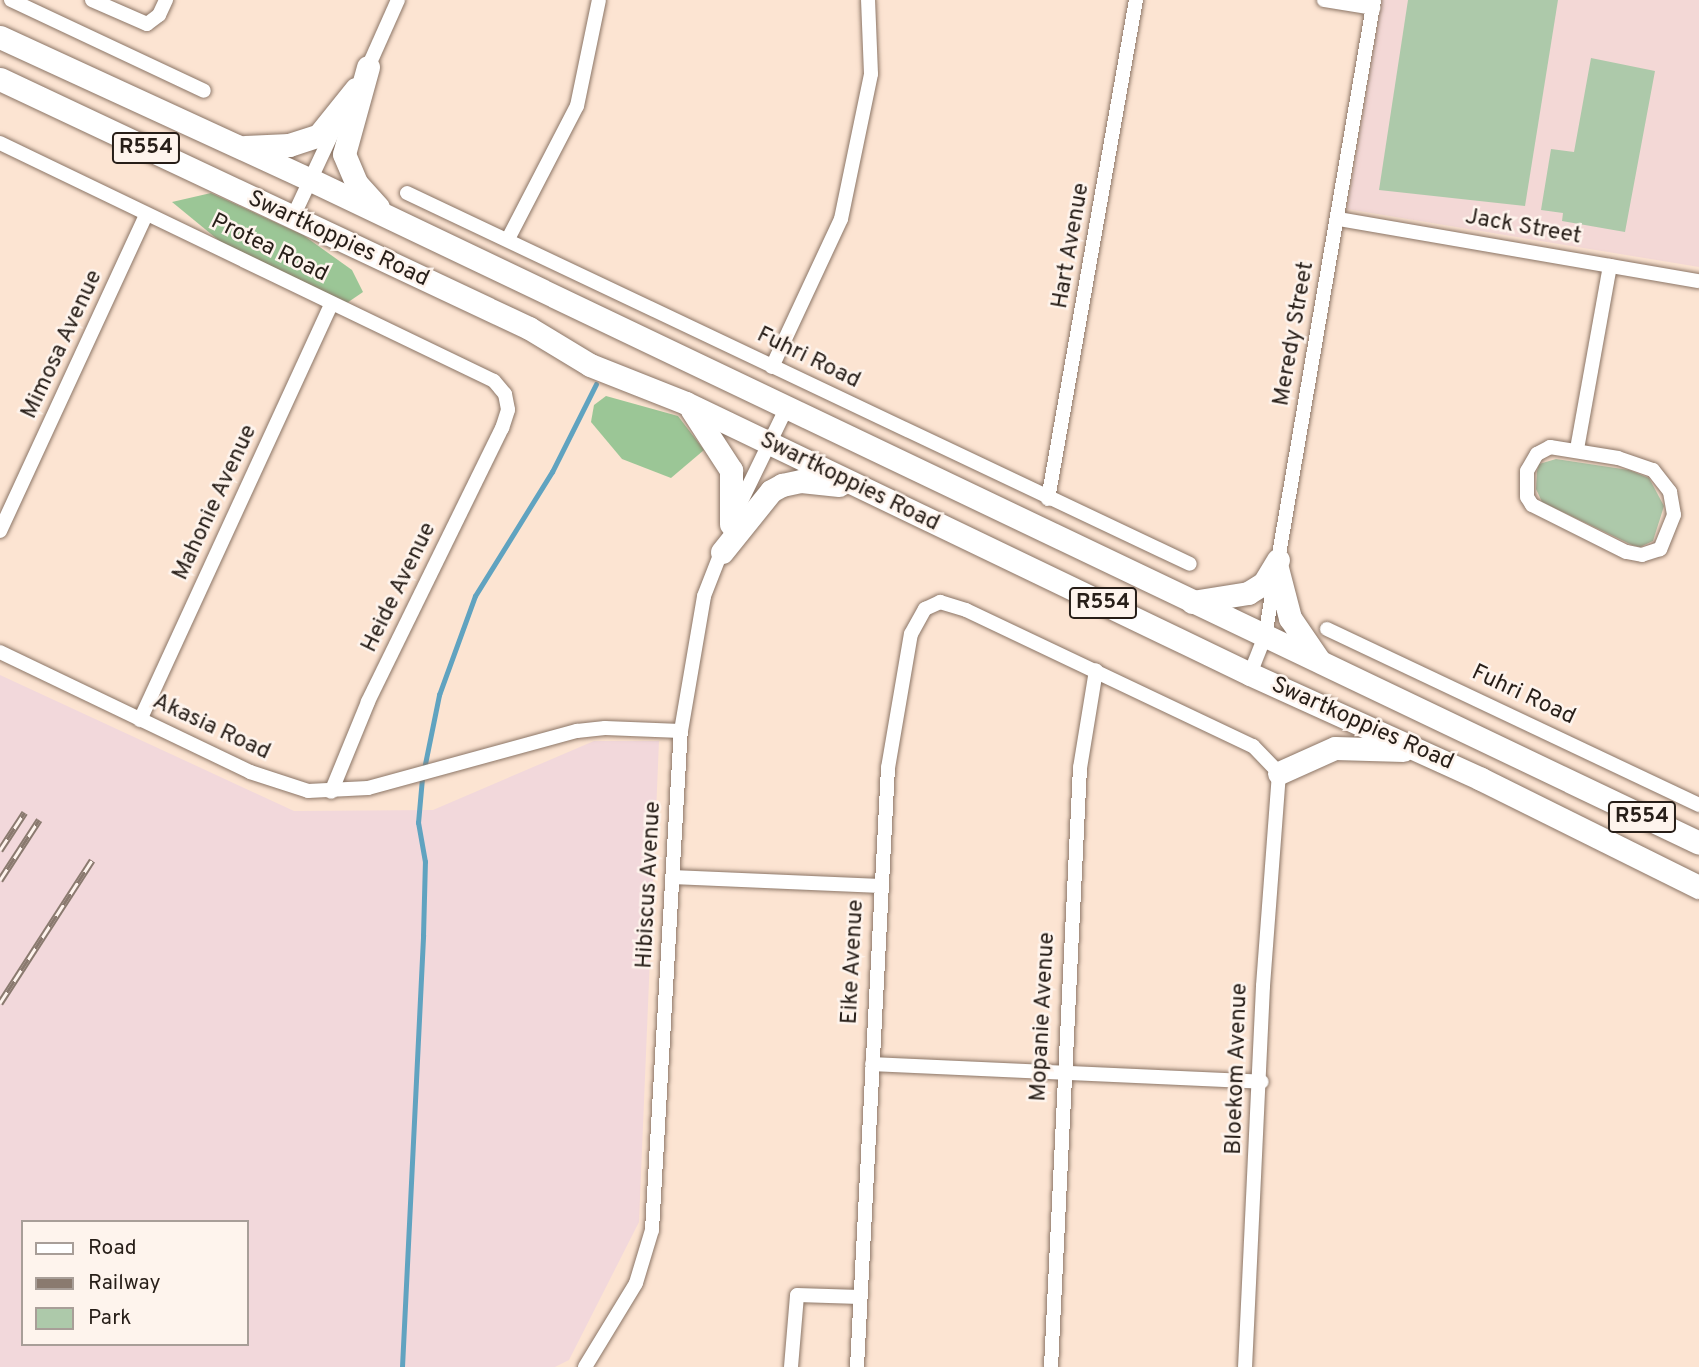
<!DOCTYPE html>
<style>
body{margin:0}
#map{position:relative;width:1699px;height:1367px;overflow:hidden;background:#fce4d2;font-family:Overpass,sans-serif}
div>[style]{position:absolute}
.industrial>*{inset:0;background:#f2d8db}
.education>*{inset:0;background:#f3d8d6}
.green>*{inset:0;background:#adc9aa}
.forest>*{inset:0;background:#9bc696}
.stream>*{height:4.5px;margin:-2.25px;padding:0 2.25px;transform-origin:2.25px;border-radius:2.25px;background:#60a3c0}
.roads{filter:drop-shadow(0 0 2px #8b7566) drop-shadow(0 0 2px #8b7566)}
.street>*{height:14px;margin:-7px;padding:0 7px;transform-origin:7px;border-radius:7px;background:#fff}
.primary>*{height:23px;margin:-11.5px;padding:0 11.5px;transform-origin:11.5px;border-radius:11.5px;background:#fff}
.rail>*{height:7px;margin-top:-3.5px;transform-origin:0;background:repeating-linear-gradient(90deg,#fef4ed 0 13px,#8a7a6f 0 26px);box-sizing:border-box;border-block:2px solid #8a7a6f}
span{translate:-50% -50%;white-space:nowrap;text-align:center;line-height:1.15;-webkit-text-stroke:5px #fef4ed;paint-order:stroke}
.shield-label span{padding:2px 5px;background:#fef4ed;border:2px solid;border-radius:5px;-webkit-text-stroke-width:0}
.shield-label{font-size:21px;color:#271e18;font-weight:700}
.street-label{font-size:23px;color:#271e18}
.legend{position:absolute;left:21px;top:1220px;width:228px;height:126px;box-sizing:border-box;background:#fef4ed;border:2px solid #a89e98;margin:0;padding:9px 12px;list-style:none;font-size:21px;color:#271e18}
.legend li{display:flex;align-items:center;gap:14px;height:35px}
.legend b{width:35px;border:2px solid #a89e98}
</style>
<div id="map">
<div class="industrial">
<div style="clip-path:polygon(evenodd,0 675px,294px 811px,433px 810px,594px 741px,659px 741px,639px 1222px,569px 1360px,555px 1367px,0 1367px,0 675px,23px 1222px,247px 1222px,247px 1344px,23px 1344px,23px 1222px)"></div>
</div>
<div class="education">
<div style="clip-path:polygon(1382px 0,1699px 0,1699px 267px,1347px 209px)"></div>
</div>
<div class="green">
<div style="clip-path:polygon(1408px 0,1558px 0,1525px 206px,1379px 190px)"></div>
<div style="clip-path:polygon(1591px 58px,1655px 71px,1625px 232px,1562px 221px,1563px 213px,1541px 210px,1551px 149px,1574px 152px)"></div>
<div style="clip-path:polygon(1556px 459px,1629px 470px,1649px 478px,1664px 506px,1653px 541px,1640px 547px,1632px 545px,1542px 502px,1536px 489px,1537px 471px,1539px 464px)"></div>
</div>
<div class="forest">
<div style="clip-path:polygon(211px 193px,303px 235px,352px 270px,363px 292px,341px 307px,233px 252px,172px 202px)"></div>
<div style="clip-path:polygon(606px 396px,678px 416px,704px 450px,671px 478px,622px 459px,591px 422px,594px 405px)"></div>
</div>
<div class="stream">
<div style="left:424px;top:769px;width:76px;rotate:-78.5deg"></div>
<div style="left:439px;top:695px;width:105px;rotate:-70deg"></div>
<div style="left:475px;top:596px;width:146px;rotate:-58.2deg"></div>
<div style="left:552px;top:472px;width:98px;rotate:-63.4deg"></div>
<div style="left:402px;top:1367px;width:432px;rotate:-87.2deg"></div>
<div style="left:423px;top:936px;width:74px;rotate:-88.5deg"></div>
<div style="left:425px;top:862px;width:40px;rotate:-100deg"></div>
<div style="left:418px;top:823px;width:45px;rotate:-84.9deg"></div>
</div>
<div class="roads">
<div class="street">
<div style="left:11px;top:0;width:213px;rotate:25.2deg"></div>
<div style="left:92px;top:0;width:60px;rotate:23.6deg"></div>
<div style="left:147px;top:24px;width:15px;rotate:-37deg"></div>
<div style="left:159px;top:15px;width:17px;rotate:-65deg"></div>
<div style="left:1324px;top:0;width:50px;rotate:9.3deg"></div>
<div style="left:365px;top:74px;width:81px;rotate:-66deg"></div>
<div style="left:0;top:143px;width:548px;rotate:25.72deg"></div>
<div style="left:494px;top:381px;width:17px;rotate:50deg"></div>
<div style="left:505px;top:394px;width:16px;rotate:79deg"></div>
<div style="left:508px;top:410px;width:19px;rotate:108deg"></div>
<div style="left:502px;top:428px;width:305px;rotate:116.1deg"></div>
<div style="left:368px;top:702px;width:97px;rotate:112.3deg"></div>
<div style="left:407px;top:193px;width:866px;rotate:25.35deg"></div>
<div style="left:292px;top:219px;width:104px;rotate:-64.9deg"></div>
<div style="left:1339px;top:219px;width:365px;rotate:9.8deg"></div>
<div style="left:508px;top:239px;width:150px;rotate:-62.6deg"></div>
<div style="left:577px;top:106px;width:108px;rotate:-78.3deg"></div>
<div style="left:772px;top:367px;width:163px;rotate:-65deg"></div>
<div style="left:841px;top:219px;width:148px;rotate:-78.3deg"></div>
<div style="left:871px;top:74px;width:74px;rotate:-92.3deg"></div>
<div style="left:1550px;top:447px;width:69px;rotate:9.2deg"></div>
<div style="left:1618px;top:458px;width:37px;rotate:19deg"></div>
<div style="left:1653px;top:470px;width:28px;rotate:52deg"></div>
<div style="left:1670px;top:492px;width:23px;rotate:80deg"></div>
<div style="left:1674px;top:515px;width:37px;rotate:112deg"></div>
<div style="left:1660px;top:549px;width:19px;rotate:162deg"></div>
<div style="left:1642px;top:555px;width:16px;rotate:-169deg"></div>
<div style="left:1626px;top:552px;width:105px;rotate:-153.4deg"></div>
<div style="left:1532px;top:505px;width:9px;rotate:-122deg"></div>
<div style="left:1527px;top:497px;width:26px;rotate:-90deg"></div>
<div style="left:1527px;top:471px;width:20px;rotate:-60deg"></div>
<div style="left:1537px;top:454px;width:15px;rotate:-28deg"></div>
<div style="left:1577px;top:449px;width:186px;rotate:-79.8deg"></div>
<div style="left:1048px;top:499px;width:507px;rotate:-80deg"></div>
<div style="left:734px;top:516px;width:121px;rotate:-64.1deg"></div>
<div style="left:0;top:531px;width:348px;rotate:-65.2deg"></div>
<div style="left:1327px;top:629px;width:412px;rotate:25.3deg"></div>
<div style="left:0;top:652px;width:277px;rotate:25.6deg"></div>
<div style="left:250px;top:772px;width:61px;rotate:18.1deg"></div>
<div style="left:308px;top:791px;width:60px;rotate:-2.9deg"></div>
<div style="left:368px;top:788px;width:217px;rotate:-15.3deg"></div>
<div style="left:577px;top:731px;width:28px;rotate:-6deg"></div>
<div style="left:605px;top:728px;width:76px;rotate:2.3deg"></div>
<div style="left:1250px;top:674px;width:41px;rotate:-68.5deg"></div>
<div style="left:1265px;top:636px;width:645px;rotate:-80.27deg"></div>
<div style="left:140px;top:720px;width:457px;rotate:-65.3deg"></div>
<div style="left:673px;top:877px;width:207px;rotate:2.5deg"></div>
<div style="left:872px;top:1064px;width:390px;rotate:2.6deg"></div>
<div style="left:585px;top:1367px;width:98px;rotate:-58.7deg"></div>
<div style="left:636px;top:1283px;width:55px;rotate:-73.2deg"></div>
<div style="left:652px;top:1230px;width:500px;rotate:-86.7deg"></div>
<div style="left:681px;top:731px;width:137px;rotate:-80.3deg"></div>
<div style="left:704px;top:596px;width:55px;rotate:-68.6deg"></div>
<div style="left:791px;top:1367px;width:72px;rotate:-85.2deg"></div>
<div style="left:797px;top:1295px;width:63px;rotate:1.8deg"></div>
<div style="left:857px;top:1367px;width:600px;rotate:-87.04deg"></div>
<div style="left:888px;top:768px;width:136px;rotate:-80.3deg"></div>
<div style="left:911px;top:634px;width:29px;rotate:-61deg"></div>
<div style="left:925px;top:609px;width:17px;rotate:-25deg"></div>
<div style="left:940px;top:602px;width:27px;rotate:17deg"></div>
<div style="left:966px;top:610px;width:318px;rotate:25.4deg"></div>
<div style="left:1253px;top:746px;width:37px;rotate:46deg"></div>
<div style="left:1279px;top:773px;width:214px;rotate:94.3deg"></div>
<div style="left:1263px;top:986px;width:381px;rotate:92.7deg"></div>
<div style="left:1051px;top:1367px;width:600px;rotate:-87.23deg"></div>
<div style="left:1080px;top:768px;width:99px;rotate:-80.7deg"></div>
</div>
<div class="primary">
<div style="left:0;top:37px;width:340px;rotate:24.7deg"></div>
<div style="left:309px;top:179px;width:1540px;rotate:25.53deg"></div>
<div style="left:368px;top:67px;width:90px;rotate:105.4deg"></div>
<div style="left:344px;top:154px;width:33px;rotate:67deg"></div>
<div style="left:357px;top:184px;width:31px;rotate:48deg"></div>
<div style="left:0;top:79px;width:585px;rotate:25.21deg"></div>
<div style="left:529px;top:328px;width:71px;rotate:31.2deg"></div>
<div style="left:590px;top:365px;width:103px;rotate:21.6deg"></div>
<div style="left:686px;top:403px;width:626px;rotate:25.66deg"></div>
<div style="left:1250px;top:674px;width:254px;rotate:24.4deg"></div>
<div style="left:1481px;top:779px;width:243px;rotate:26.4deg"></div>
<div style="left:245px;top:147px;width:44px;rotate:-2.6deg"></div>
<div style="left:289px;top:145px;width:32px;rotate:-18deg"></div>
<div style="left:319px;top:135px;width:59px;rotate:-51.2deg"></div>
<div style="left:692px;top:410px;width:72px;rotate:57deg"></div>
<div style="left:731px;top:470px;width:54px;rotate:90deg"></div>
<div style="left:722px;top:552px;width:78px;rotate:-51.2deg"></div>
<div style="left:771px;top:491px;width:13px;rotate:-29deg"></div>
<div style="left:782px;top:485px;width:19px;rotate:-12deg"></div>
<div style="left:801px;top:481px;width:38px;rotate:6deg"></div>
<div style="left:1277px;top:568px;width:52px;rotate:75.4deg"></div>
<div style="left:1290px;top:618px;width:50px;rotate:55.7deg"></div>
<div style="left:1192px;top:602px;width:57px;rotate:-9.1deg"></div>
<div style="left:1248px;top:593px;width:19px;rotate:-32deg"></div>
<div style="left:1264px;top:583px;width:27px;rotate:-59deg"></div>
<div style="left:1279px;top:773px;width:61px;rotate:-24.1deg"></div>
<div style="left:1335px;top:748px;width:68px;rotate:1.7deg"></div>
</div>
</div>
<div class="rail">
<div style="left:0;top:850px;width:45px;rotate:-56.7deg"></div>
<div style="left:0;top:880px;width:72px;rotate:-57deg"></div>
<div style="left:0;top:1003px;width:170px;rotate:-57.2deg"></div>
</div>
<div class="shield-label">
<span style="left:146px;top:148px">R554</span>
<span style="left:1103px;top:603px">R554</span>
<span style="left:1642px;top:817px">R554</span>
</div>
<div class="street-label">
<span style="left:1523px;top:228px;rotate:10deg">Jack Street</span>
<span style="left:338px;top:240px;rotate:25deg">Swartkoppies Road</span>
<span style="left:1072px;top:246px;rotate:-80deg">Hart Avenue</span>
<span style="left:269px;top:249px;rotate:26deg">Protea Road</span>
<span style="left:1295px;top:334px;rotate:-80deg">Meredy Street</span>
<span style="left:63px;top:345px;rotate:-65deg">Mimosa Avenue</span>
<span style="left:808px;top:359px;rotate:26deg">Fuhri Road</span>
<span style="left:849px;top:483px;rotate:26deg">Swartkoppies Road</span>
<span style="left:216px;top:503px;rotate:-65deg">Mahonie Avenue</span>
<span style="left:400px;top:588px;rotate:-64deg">Heide Avenue</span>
<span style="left:1523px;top:696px;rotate:25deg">Fuhri Road</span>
<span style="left:1362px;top:725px;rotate:24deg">Swartkoppies Road</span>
<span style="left:211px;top:728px;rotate:25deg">Akasia Road</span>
<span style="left:650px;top:885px;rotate:-87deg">Hibiscus Avenue</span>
<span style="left:854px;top:962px;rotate:-87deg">Eike Avenue</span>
<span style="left:1044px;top:1017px;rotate:-87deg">Mopanie Avenue</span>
<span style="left:1238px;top:1069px;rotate:-88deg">Bloekom Avenue</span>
</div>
<ul class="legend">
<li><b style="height:9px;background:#fff"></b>Road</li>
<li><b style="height:9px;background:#8a7a6f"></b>Railway</li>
<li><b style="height:19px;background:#adc9aa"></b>Park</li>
</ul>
</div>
